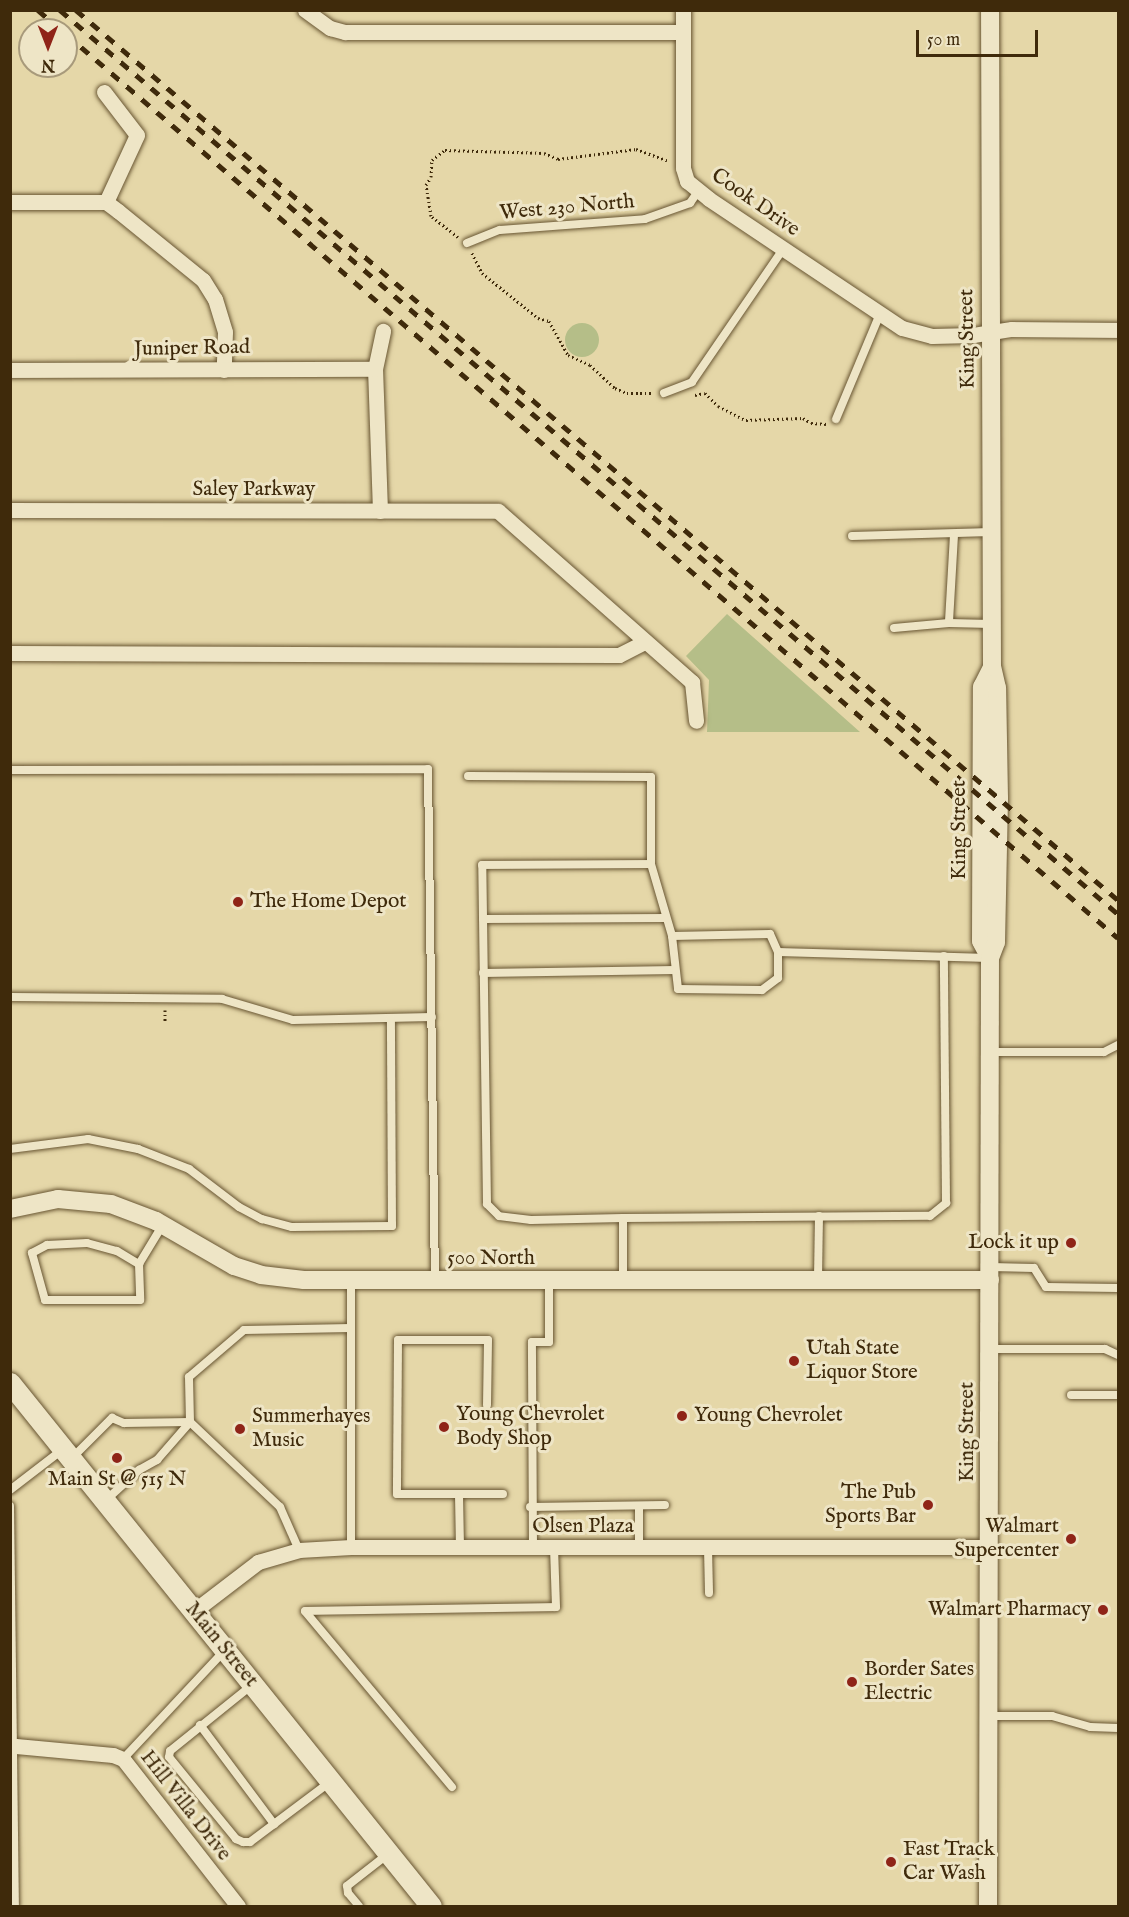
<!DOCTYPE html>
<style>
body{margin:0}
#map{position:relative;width:1129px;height:1917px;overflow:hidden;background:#e5d7a8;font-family:"IM FELL English",serif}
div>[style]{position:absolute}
.green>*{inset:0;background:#b5be88}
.round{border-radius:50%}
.path>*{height:3px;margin-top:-1.5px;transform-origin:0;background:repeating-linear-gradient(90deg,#3f2a0b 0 1.5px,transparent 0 4.5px)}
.roads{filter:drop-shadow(0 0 2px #685532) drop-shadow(0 0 2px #685532)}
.service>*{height:8px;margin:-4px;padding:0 4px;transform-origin:4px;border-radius:4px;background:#eee5c6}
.minor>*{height:15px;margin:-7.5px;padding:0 7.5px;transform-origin:7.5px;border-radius:7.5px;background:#eee5c6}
.tertiary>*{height:18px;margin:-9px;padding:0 9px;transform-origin:9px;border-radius:9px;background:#eee5c6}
.secondary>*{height:21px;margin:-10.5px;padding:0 10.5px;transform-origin:10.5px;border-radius:10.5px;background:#eee5c6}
.rail>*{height:4.5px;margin-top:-2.25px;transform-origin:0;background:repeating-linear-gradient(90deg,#3f2a0b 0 10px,transparent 0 20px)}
.dots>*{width:16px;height:16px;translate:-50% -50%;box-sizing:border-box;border:3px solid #eee5c6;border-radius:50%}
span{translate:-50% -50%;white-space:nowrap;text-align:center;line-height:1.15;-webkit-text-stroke:6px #eee5c6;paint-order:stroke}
.street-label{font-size:21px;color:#3f2a0b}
.poi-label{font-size:21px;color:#3f2a0b}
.left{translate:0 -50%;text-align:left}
.right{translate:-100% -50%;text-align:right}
.frame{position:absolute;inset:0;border:12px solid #3f2a0b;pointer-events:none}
.north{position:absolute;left:18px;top:18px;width:60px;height:60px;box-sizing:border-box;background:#eee5c6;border:2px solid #a89a7b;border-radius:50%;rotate:180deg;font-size:16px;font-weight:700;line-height:24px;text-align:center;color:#3f2a0b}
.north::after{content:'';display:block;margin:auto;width:21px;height:27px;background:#8f2418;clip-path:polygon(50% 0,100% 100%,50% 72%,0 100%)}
.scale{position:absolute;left:916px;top:30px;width:122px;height:27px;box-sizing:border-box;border:3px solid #3f2a0b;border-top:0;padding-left:8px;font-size:18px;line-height:21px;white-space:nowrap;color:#3f2a0b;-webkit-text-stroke:4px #eee5c6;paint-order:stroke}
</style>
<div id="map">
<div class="green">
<div class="round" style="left:565px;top:323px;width:34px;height:34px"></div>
<div style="clip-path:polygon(727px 614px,860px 732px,707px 732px,709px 680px,686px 656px)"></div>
</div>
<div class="path">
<div style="left:458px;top:237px;width:34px;rotate:-142deg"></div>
<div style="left:431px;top:216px;width:31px;rotate:-99deg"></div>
<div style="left:426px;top:185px;width:9px;rotate:-58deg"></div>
<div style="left:431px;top:177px;width:17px;rotate:-87deg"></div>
<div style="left:432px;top:160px;width:16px;rotate:-38deg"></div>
<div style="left:445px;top:150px;width:99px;rotate:1.7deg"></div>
<div style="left:544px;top:153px;width:15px;rotate:23deg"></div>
<div style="left:558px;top:159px;width:79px;rotate:-7.3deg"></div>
<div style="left:636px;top:149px;width:33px;rotate:20deg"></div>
<div style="left:472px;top:253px;width:22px;rotate:63deg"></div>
<div style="left:482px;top:273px;width:72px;rotate:38.8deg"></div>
<div style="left:538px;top:318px;width:11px;rotate:15deg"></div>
<div style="left:549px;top:321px;width:39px;rotate:61deg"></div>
<div style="left:568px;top:355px;width:24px;rotate:24deg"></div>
<div style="left:590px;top:365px;width:34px;rotate:43deg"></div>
<div style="left:615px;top:388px;width:13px;rotate:23deg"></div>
<div style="left:627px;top:393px;width:25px"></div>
<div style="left:695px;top:395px;width:10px;rotate:-11deg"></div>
<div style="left:705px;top:393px;width:18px;rotate:45deg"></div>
<div style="left:718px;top:406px;width:31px;rotate:27deg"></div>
<div style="left:746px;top:420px;width:57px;rotate:-2deg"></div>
<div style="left:803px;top:418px;width:9px;rotate:32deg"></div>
<div style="left:811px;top:423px;width:16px;rotate:4deg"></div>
<div style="left:165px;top:1010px;width:11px;rotate:90deg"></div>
</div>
<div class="roads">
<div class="service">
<div style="left:467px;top:243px;width:35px;rotate:-22deg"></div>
<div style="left:500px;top:230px;width:145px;rotate:-4.3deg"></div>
<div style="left:645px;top:219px;width:48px;rotate:-19.6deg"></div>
<div style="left:690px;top:203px;width:16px;rotate:-55deg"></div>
<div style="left:664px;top:393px;width:30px;rotate:-21deg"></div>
<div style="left:692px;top:382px;width:161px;rotate:-55.6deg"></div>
<div style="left:836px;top:419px;width:114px;rotate:-67.3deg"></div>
<div style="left:954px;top:535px;width:88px;rotate:93.3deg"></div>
<div style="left:949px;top:623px;width:42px;rotate:1.4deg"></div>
<div style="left:852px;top:536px;width:139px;rotate:-1.6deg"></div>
<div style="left:894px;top:628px;width:55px;rotate:-5.2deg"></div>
<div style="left:10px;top:770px;width:418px;rotate:-0.1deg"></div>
<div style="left:428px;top:769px;width:511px;rotate:89.22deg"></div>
<div style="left:468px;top:776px;width:183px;rotate:0.3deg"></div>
<div style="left:651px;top:777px;width:87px;rotate:90deg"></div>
<div style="left:483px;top:919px;width:183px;rotate:-0.3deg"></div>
<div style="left:672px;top:936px;width:98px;rotate:-1.2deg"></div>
<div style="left:770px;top:934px;width:20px;rotate:66deg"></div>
<div style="left:778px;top:952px;width:211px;rotate:1.6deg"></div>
<div style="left:483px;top:973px;width:192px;rotate:-0.9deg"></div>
<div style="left:10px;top:997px;width:212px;rotate:0.5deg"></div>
<div style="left:222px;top:999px;width:74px;rotate:16.5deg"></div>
<div style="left:293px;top:1020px;width:139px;rotate:-1.2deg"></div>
<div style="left:991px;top:1052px;width:113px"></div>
<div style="left:1104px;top:1052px;width:16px;rotate:-27deg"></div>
<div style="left:10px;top:1149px;width:79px;rotate:-7.3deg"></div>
<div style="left:88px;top:1139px;width:51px;rotate:11.3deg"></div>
<div style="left:138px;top:1149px;width:55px;rotate:21.4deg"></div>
<div style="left:189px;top:1169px;width:63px;rotate:37.2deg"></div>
<div style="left:239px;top:1207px;width:26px;rotate:28deg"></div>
<div style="left:262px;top:1219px;width:31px;rotate:15deg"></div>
<div style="left:292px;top:1227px;width:100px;rotate:-0.6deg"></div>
<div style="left:392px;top:1226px;width:208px;rotate:-90.3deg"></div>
<div style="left:623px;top:1218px;width:92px;rotate:178.8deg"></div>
<div style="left:531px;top:1220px;width:32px;rotate:-173deg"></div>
<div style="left:499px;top:1216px;width:17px;rotate:-135deg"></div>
<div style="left:487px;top:1204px;width:339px;rotate:-90.8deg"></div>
<div style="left:482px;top:865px;width:169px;rotate:-0.3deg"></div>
<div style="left:651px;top:864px;width:75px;rotate:73.7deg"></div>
<div style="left:672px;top:936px;width:53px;rotate:83.5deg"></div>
<div style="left:678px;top:989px;width:84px;rotate:0.7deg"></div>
<div style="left:762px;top:990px;width:20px;rotate:-37deg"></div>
<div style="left:778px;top:978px;width:26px;rotate:-90deg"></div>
<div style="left:139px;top:1264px;width:36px;rotate:88deg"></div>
<div style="left:140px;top:1300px;width:95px;rotate:180deg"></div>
<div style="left:45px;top:1300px;width:49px;rotate:-105.5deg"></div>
<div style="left:32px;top:1253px;width:17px;rotate:-28deg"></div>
<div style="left:47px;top:1245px;width:40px;rotate:-2.9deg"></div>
<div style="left:87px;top:1243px;width:31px;rotate:15deg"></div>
<div style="left:117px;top:1251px;width:26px;rotate:31deg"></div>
<div style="left:139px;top:1264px;width:44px;rotate:-58.8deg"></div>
<div style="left:991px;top:1267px;width:43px;rotate:1.3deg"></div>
<div style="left:1034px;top:1268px;width:22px;rotate:58deg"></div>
<div style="left:1046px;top:1287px;width:72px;rotate:0.8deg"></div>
<div style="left:818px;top:1279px;width:63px;rotate:-89.1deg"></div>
<div style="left:623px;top:1280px;width:62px;rotate:-90deg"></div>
<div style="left:623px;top:1218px;width:307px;rotate:-0.4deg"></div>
<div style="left:930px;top:1216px;width:21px;rotate:-39deg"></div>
<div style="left:946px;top:1203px;width:247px;rotate:-90.5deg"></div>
<div style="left:991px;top:1349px;width:114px"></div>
<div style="left:1105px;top:1349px;width:14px;rotate:25deg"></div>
<div style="left:1071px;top:1395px;width:47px"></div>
<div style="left:487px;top:1405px;width:65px;rotate:-89.1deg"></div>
<div style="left:488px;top:1340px;width:90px;rotate:180deg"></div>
<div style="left:398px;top:1340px;width:154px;rotate:90.4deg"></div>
<div style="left:397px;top:1494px;width:106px"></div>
<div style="left:72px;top:1458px;width:57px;rotate:-45deg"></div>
<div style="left:112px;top:1418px;width:13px;rotate:23deg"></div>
<div style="left:124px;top:1423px;width:66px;rotate:-0.9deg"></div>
<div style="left:190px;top:1422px;width:124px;rotate:43.4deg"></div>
<div style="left:280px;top:1507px;width:47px;rotate:66.2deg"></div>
<div style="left:10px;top:1490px;width:66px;rotate:-37.6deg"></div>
<div style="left:459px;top:1495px;width:52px;rotate:88.9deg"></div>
<div style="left:106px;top:1500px;width:45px;rotate:-42.3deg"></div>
<div style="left:139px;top:1470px;width:21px;rotate:-29deg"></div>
<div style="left:157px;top:1460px;width:50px;rotate:-49deg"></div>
<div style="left:190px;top:1422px;width:45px;rotate:-91.3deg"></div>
<div style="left:189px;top:1377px;width:72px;rotate:-40.5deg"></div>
<div style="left:244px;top:1330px;width:107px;rotate:-1.1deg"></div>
<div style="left:10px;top:1506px;width:400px;rotate:89.3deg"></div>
<div style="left:639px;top:1506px;width:41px;rotate:90deg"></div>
<div style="left:530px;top:1507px;width:135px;rotate:-0.8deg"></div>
<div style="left:351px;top:1547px;width:266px;rotate:-90deg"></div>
<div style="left:533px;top:1548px;width:206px;rotate:-90.3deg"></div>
<div style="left:532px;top:1342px;width:17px"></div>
<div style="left:549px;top:1342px;width:61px;rotate:-90deg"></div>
<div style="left:708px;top:1548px;width:45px;rotate:88.7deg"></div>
<div style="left:252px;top:1685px;width:105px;rotate:141.2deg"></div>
<div style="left:170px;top:1751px;width:6px;rotate:99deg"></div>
<div style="left:169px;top:1757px;width:106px;rotate:50.7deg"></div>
<div style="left:236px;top:1839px;width:8px;rotate:23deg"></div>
<div style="left:243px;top:1842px;width:7px"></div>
<div style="left:250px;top:1842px;width:100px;rotate:-36.9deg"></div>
<div style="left:990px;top:1716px;width:62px"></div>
<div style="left:1052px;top:1716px;width:40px;rotate:16deg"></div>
<div style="left:1090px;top:1727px;width:28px;rotate:2deg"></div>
<div style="left:200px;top:1725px;width:124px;rotate:53.2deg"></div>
<div style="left:123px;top:1759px;width:148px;rotate:-46.9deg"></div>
<div style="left:452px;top:1787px;width:229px;rotate:-129.9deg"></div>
<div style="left:305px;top:1611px;width:251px;rotate:-0.9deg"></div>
<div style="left:556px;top:1607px;width:59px;rotate:-91.9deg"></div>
<div style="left:359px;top:1906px;width:17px;rotate:-130deg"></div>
<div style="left:348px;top:1893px;width:7px;rotate:-98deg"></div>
<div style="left:347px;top:1886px;width:52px;rotate:-38deg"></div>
</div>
<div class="minor">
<div style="left:305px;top:10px;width:31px;rotate:36deg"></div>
<div style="left:330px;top:28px;width:16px;rotate:15deg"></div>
<div style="left:345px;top:32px;width:338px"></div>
<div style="left:683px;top:10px;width:158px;rotate:90deg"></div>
<div style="left:683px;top:168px;width:14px;rotate:73deg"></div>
<div style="left:687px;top:181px;width:28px;rotate:39deg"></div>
<div style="left:709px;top:199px;width:232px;rotate:33.8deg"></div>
<div style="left:902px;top:328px;width:31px;rotate:15deg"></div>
<div style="left:932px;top:336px;width:41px;rotate:-1.4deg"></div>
<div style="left:973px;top:335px;width:39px;rotate:-9deg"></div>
<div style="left:1012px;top:329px;width:106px;rotate:0.5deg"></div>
<div style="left:104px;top:92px;width:54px;rotate:52.5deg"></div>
<div style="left:137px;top:135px;width:74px;rotate:114.8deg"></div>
<div style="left:10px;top:202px;width:96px"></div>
<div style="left:106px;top:202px;width:15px;rotate:37deg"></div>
<div style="left:118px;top:211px;width:109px;rotate:39.1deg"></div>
<div style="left:203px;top:280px;width:22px;rotate:58deg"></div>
<div style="left:215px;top:299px;width:34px;rotate:73deg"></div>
<div style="left:225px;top:332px;width:38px;rotate:92deg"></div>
<div style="left:10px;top:370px;width:365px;rotate:-0.2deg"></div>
<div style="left:10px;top:510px;width:488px;rotate:0.1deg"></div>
<div style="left:498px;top:511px;width:259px;rotate:41.4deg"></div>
<div style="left:692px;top:682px;width:39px;rotate:84deg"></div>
<div style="left:380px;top:511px;width:142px;rotate:-92deg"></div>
<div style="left:375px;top:369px;width:39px;rotate:-78deg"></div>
<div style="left:10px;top:653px;width:609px;rotate:0.19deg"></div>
<div style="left:619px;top:655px;width:29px;rotate:-27deg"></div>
<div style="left:194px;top:1611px;width:81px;rotate:-37.4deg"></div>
<div style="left:258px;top:1562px;width:43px;rotate:-16.3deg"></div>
<div style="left:299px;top:1550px;width:52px;rotate:-3.3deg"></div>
<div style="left:351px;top:1547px;width:639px"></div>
<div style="left:16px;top:1746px;width:97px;rotate:5.3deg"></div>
<div style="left:113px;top:1755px;width:11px;rotate:22deg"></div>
<div style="left:123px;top:1759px;width:187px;rotate:52deg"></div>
</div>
<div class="tertiary">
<div style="left:990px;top:958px;width:19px;rotate:-118deg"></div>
<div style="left:981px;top:941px;width:254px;rotate:-89.8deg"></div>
<div style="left:982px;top:687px;width:22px;rotate:-63deg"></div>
<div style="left:10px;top:1209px;width:49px;rotate:-11.8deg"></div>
<div style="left:58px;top:1199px;width:53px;rotate:5.4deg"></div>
<div style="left:111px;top:1204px;width:48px;rotate:20.7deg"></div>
<div style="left:156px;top:1221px;width:90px;rotate:30deg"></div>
<div style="left:234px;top:1266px;width:28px;rotate:18deg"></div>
<div style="left:261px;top:1275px;width:43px;rotate:6.6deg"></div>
<div style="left:304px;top:1280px;width:686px"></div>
<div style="left:988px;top:1906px;width:948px;rotate:-89.88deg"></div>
<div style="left:990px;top:958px;width:17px;rotate:-69deg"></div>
<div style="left:996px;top:942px;width:144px;rotate:-88.8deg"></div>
<div style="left:999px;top:798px;width:110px;rotate:-91deg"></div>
<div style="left:997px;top:688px;width:22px;rotate:-103deg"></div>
<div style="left:992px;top:667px;width:657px;rotate:-90.17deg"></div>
</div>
<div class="secondary">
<div style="left:10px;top:1383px;width:671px;rotate:51.17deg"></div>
</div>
</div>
<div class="rail">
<div style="left:38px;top:10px;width:30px;rotate:41deg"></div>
<div style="left:60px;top:10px;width:1392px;rotate:40.51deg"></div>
<div style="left:76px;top:10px;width:1370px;rotate:40.5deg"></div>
<div style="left:66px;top:34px;width:1387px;rotate:40.67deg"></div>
</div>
<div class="dots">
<div style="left:238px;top:902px;background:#8f2418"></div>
<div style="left:1071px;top:1243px;background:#8f2418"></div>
<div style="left:794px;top:1361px;background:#8f2418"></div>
<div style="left:682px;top:1416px;background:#8f2418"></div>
<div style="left:444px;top:1427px;background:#8f2418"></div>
<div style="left:240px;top:1429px;background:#8f2418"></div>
<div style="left:117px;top:1458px;background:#8f2418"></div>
<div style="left:928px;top:1505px;background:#8f2418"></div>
<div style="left:1071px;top:1539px;background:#8f2418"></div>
<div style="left:1103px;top:1610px;background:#8f2418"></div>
<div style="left:852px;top:1682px;background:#8f2418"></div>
<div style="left:891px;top:1862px;background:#8f2418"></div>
</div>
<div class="street-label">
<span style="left:755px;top:203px;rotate:35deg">Cook Drive</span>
<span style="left:567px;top:208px;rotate:-5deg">West 230 North</span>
<span style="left:968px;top:339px;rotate:-91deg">King Street</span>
<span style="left:192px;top:349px;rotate:-1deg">Juniper Road</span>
<span style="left:254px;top:490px">Saley Parkway</span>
<span style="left:960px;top:830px;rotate:-90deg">King Street</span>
<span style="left:491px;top:1259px">500 North</span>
<span style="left:968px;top:1432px;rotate:-90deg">King Street</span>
<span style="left:583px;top:1527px">Olsen Plaza</span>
<span style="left:221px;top:1645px;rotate:51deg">Main Street</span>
<span style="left:185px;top:1806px;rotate:52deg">Hill Villa Drive</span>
</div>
<div class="poi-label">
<span class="left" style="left:250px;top:902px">The Home Depot</span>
<span class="right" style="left:1059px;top:1243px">Lock it up</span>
<span class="left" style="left:806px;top:1361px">Utah State<br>Liquor Store</span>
<span class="left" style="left:456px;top:1427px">Young Chevrolet<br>Body Shop</span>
<span class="left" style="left:694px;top:1416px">Young Chevrolet</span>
<span class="left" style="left:252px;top:1429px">Summerhayes<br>Music</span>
<span style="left:117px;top:1480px">Main St @ 515 N</span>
<span class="right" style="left:916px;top:1505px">The Pub<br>Sports Bar</span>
<span class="right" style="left:1059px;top:1539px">Walmart<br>Supercenter</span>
<span class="right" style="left:1091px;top:1610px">Walmart Pharmacy</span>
<span class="left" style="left:864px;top:1682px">Border Sates<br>Electric</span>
<span class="left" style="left:903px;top:1862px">Fast Track<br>Car Wash</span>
</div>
<div class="frame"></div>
<div class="north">N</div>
<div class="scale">50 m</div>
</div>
